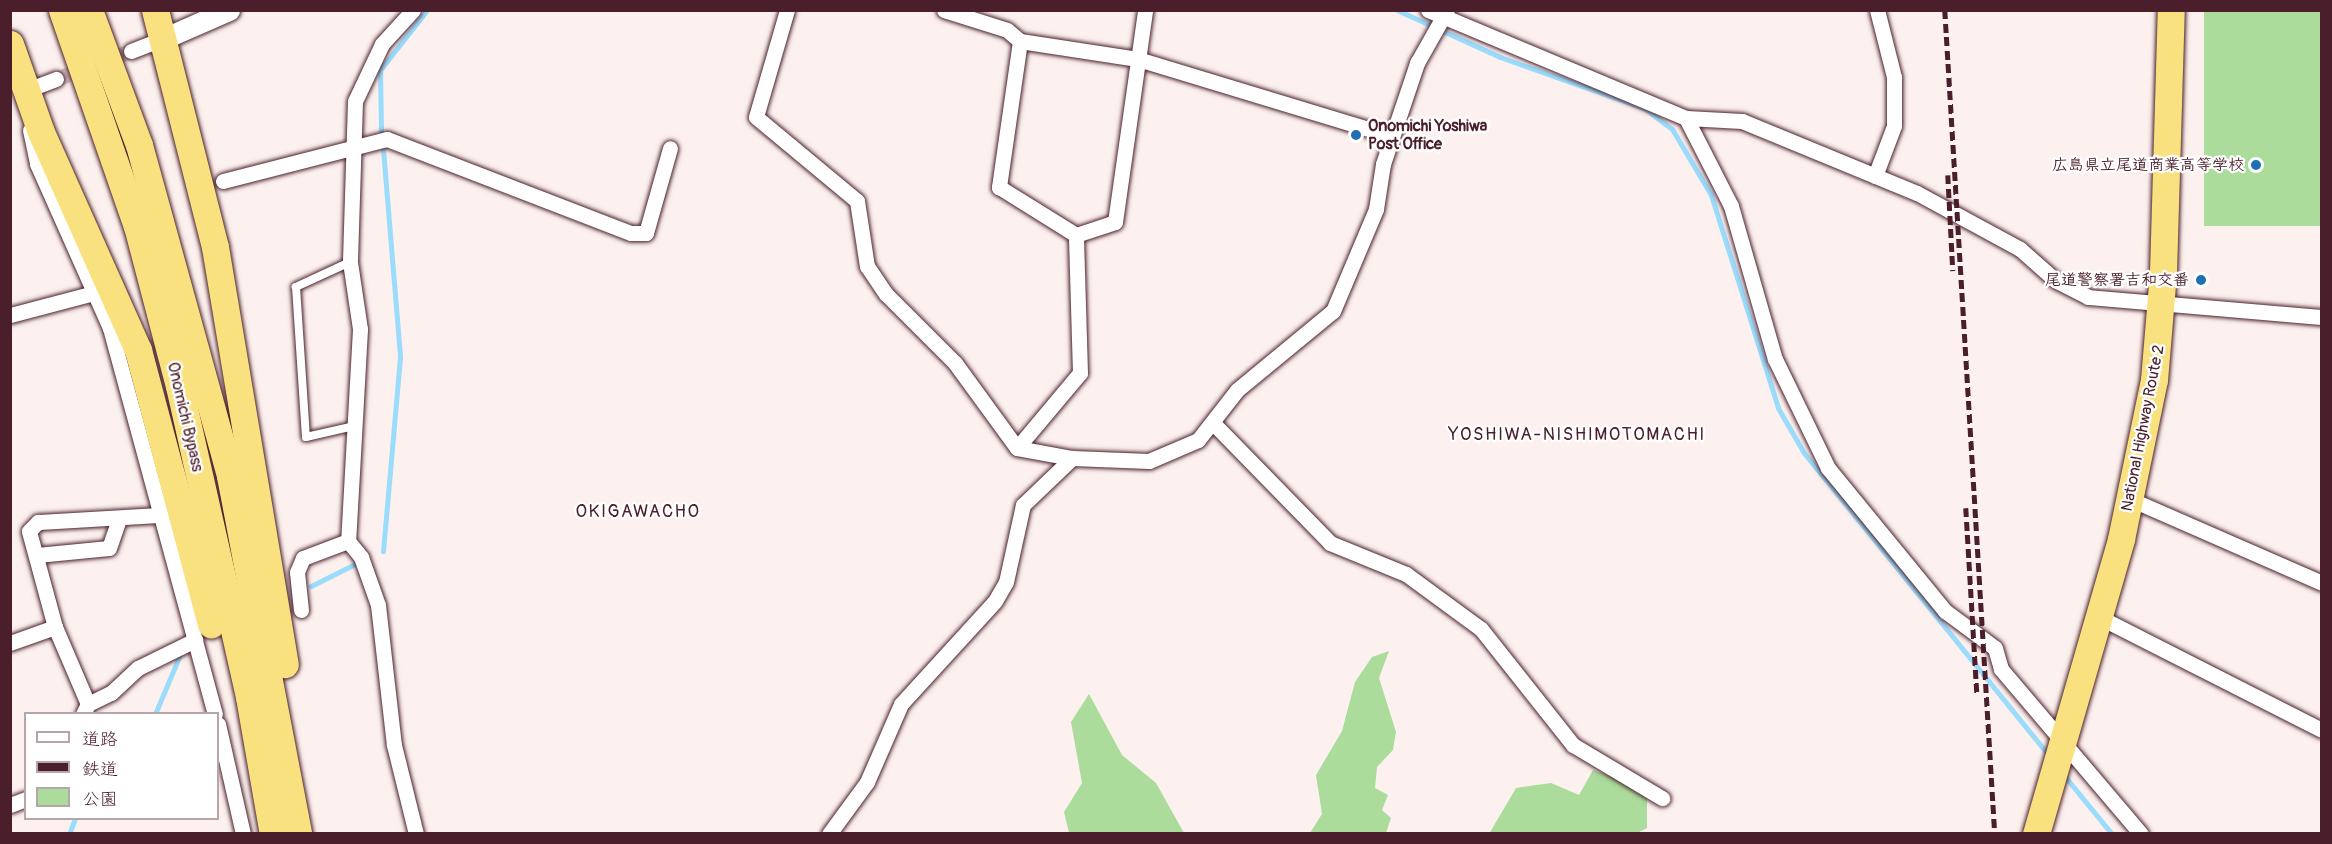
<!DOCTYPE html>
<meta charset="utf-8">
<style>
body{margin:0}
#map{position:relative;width:2332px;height:844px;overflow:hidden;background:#fcf1ee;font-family:Pangolin,"Klee One",sans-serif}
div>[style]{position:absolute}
.green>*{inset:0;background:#abdc9c;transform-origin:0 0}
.stream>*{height:5px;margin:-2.5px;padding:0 2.5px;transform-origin:2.5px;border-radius:2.5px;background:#9bdbfc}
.street-tunnel>*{height:15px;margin-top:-7.5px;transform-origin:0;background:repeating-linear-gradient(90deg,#d8c7c7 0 15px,transparent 0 23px)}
.roads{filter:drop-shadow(0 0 2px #4a1f2b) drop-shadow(0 0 2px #4a1f2b)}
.lane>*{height:8px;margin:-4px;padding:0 4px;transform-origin:4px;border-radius:4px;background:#fff}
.street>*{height:15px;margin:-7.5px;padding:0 7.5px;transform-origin:7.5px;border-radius:7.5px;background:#fff}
.secondary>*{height:21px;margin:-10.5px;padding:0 10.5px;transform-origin:10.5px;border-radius:10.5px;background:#fff}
.highway>*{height:27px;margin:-13.5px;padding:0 13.5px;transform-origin:13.5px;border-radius:13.5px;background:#fae180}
.rail>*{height:4.5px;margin-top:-2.25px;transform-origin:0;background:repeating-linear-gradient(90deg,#4a1f2b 0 9px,transparent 0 13.5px)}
.dots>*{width:16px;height:16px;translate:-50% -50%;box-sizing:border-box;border:3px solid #fff;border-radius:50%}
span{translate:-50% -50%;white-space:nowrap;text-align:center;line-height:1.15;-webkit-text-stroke:4.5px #fff;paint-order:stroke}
.poi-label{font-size:16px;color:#4a1f2b;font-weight:700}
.left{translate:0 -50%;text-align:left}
.right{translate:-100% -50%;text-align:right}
.street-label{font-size:16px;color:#4a1f2b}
.neighbourhood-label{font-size:18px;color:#4a1f2b;letter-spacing:1.5px}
.frame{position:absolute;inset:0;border:12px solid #4a1f2b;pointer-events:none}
.legend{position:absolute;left:24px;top:712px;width:195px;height:108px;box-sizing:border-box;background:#fff;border:2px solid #b7a5aa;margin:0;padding:8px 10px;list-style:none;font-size:18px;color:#4a1f2b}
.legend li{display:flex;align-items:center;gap:12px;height:30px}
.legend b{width:30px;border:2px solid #b7a5aa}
</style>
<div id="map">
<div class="green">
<div style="left:2204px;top:11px;width:117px;height:215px"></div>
<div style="clip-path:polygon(1389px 651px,1379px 678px,1396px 732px,1393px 750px,1377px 767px,1375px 788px,1388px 795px,1382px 810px,1391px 818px,1386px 833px,1310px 833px,1322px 814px,1316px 775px,1342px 731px,1355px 682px,1372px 657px)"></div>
<div style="clip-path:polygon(1089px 694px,1122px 755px,1156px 783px,1184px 833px,1069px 833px,1064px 812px,1082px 783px,1071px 722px)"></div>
<div style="clip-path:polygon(1593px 770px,1647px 789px,1647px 828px,1637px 833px,1489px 834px,1516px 788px,1551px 783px,1579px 795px)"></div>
</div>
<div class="stream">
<div style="left:1397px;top:10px;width:113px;rotate:24.5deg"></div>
<div style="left:1500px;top:57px;width:153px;rotate:19.5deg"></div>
<div style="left:1644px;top:108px;width:35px;rotate:37deg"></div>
<div style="left:1672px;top:129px;width:77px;rotate:59.4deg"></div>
<div style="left:1711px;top:195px;width:223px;rotate:72.5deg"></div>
<div style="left:1778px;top:408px;width:52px;rotate:60deg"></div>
<div style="left:1804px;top:453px;width:390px;rotate:51deg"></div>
<div style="left:381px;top:131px;width:61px;rotate:-90.9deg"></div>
<div style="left:380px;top:70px;width:76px;rotate:-51.9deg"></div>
<div style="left:383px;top:149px;width:209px;rotate:85.3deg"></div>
<div style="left:400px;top:357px;width:195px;rotate:95deg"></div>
<div style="left:311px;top:586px;width:49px;rotate:-26.6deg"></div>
<div style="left:155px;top:714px;width:62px;rotate:-67.2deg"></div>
<div style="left:2062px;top:773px;width:79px;rotate:50.7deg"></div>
<div style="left:69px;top:834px;width:17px;rotate:-69deg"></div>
</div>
<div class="street-tunnel">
<div style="left:56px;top:79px;width:80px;rotate:-20.5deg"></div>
</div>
<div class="roads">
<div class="lane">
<div style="left:350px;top:262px;width:60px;rotate:155.2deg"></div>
<div style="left:296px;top:287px;width:150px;rotate:86.2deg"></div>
<div style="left:306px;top:437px;width:49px;rotate:-12.9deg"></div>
</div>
<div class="street">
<div style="left:413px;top:10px;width:46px;rotate:132.4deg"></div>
<div style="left:382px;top:44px;width:63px;rotate:115.3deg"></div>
<div style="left:355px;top:101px;width:161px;rotate:91.8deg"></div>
<div style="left:350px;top:262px;width:68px;rotate:81.5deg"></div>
<div style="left:360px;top:329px;width:212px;rotate:93.2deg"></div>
<div style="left:348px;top:541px;width:21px;rotate:51deg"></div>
<div style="left:361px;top:557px;width:51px;rotate:70.5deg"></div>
<div style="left:378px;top:605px;width:141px;rotate:83.5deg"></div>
<div style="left:394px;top:745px;width:92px;rotate:76.1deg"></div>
<div style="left:787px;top:10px;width:111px;rotate:106.2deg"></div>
<div style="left:756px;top:117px;width:131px;rotate:39.7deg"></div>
<div style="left:857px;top:201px;width:66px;rotate:81.3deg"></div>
<div style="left:867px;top:266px;width:34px;rotate:56deg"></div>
<div style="left:886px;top:294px;width:98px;rotate:45deg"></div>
<div style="left:955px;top:363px;width:105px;rotate:53.9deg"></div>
<div style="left:1017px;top:448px;width:56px;rotate:10.3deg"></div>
<div style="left:1072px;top:458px;width:77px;rotate:2.2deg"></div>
<div style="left:1149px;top:461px;width:53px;rotate:-23.2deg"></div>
<div style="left:1198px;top:440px;width:63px;rotate:-52deg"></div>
<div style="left:1237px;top:390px;width:124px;rotate:-39.5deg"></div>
<div style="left:1333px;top:311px;width:111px;rotate:-67.1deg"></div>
<div style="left:1376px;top:209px;width:46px;rotate:-81.2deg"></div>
<div style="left:1383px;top:164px;width:107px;rotate:-71.4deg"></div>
<div style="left:1417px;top:63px;width:61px;rotate:-60.5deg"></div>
<div style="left:944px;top:10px;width:66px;rotate:17.6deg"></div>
<div style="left:1007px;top:30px;width:17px;rotate:40deg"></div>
<div style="left:1020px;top:41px;width:119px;rotate:8.7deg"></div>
<div style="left:1138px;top:59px;width:264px;rotate:16.9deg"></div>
<div style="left:1428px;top:10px;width:280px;rotate:22.7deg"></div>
<div style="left:1686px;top:118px;width:56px;rotate:3.1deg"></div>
<div style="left:1742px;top:121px;width:189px;rotate:22.4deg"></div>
<div style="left:1917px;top:193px;width:117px;rotate:28.5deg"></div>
<div style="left:2020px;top:249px;width:47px;rotate:41.5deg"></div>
<div style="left:2055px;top:280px;width:37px;rotate:27deg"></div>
<div style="left:2088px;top:297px;width:235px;rotate:4.9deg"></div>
<div style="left:1020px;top:41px;width:148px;rotate:98.2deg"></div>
<div style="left:999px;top:187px;width:91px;rotate:31.9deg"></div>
<div style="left:1076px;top:235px;width:41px;rotate:-18.4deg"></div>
<div style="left:1115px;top:222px;width:214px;rotate:-81.9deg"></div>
<div style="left:131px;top:51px;width:36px;rotate:-21deg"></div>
<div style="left:27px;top:90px;width:31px;rotate:-21deg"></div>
<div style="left:1686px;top:118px;width:99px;rotate:62.9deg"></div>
<div style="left:1731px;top:206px;width:159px;rotate:74deg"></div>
<div style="left:1775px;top:359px;width:121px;rotate:64.1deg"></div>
<div style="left:1828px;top:468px;width:185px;rotate:50.7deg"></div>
<div style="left:1945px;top:611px;width:62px;rotate:36.5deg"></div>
<div style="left:1995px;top:648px;width:22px;rotate:74deg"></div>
<div style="left:2001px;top:669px;width:216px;rotate:49.7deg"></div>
<div style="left:30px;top:130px;width:35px;rotate:78deg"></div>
<div style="left:37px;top:164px;width:180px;rotate:66deg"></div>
<div style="left:110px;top:328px;width:400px;rotate:74.8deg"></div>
<div style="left:1875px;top:176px;width:53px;rotate:-69.2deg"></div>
<div style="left:1894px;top:126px;width:49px;rotate:-90deg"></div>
<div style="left:1894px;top:77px;width:69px;rotate:-104.2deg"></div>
<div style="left:223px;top:181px;width:169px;rotate:-14.4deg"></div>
<div style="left:387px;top:139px;width:261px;rotate:21.1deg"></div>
<div style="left:631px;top:233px;width:15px"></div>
<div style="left:646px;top:233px;width:88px;rotate:-74.2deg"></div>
<div style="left:10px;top:315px;width:87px;rotate:-14.7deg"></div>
<div style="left:1215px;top:425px;width:165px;rotate:45.7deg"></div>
<div style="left:1330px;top:543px;width:82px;rotate:22.2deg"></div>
<div style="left:1406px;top:574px;width:93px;rotate:36.3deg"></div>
<div style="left:1481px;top:629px;width:148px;rotate:51.6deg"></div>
<div style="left:1573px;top:745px;width:104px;rotate:30.8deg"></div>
<div style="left:1017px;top:448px;width:98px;rotate:-50deg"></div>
<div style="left:1080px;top:373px;width:138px;rotate:-91.7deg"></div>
<div style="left:2130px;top:499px;width:210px;rotate:23.6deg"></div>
<div style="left:37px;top:555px;width:72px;rotate:-5.6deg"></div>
<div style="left:109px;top:548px;width:31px;rotate:-71deg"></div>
<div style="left:301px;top:610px;width:38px;rotate:-96deg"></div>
<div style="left:297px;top:572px;width:15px;rotate:-67deg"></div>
<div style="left:303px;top:558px;width:48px;rotate:-20.7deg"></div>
<div style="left:2099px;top:617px;width:250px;rotate:26.9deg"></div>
<div style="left:10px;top:643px;width:48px;rotate:-19.6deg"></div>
<div style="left:88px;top:704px;width:84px;rotate:-113.2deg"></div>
<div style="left:55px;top:627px;width:99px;rotate:-105.2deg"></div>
<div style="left:29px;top:531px;width:13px;rotate:-45deg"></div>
<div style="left:38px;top:522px;width:122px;rotate:-3.3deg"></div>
<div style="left:83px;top:714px;width:11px;rotate:-63deg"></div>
<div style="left:88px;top:704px;width:25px;rotate:-26deg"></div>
<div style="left:111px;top:693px;width:37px;rotate:-43deg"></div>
<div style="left:138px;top:668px;width:64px;rotate:-26.2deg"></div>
<div style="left:218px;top:724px;width:113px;rotate:77.2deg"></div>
<div style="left:10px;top:805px;width:17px;rotate:-21deg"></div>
<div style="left:829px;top:834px;width:64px;rotate:-53.8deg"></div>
<div style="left:867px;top:782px;width:85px;rotate:-66.4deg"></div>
<div style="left:901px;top:704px;width:139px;rotate:-47.6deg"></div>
<div style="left:995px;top:601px;width:22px;rotate:-60deg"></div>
<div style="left:1006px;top:582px;width:79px;rotate:-77.6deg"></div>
<div style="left:1023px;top:505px;width:68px;rotate:-43.8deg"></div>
</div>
<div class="secondary">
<div style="left:165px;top:38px;width:70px;rotate:-23.6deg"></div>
</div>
<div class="highway">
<div style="left:62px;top:10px;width:229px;rotate:70.9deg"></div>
<div style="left:137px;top:226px;width:165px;rotate:75.3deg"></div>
<div style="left:179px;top:386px;width:319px;rotate:77.3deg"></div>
<div style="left:249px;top:697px;width:139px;rotate:80.1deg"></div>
<div style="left:89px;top:10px;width:144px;rotate:69.7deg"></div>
<div style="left:139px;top:145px;width:343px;rotate:74.6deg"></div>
<div style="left:230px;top:476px;width:364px;rotate:79.2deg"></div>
<div style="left:155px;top:10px;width:244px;rotate:75.8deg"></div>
<div style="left:215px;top:247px;width:423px;rotate:80.5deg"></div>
<div style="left:10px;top:44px;width:93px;rotate:70.6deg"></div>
<div style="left:41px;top:132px;width:239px;rotate:66deg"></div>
<div style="left:138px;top:350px;width:284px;rotate:75.1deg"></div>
<div style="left:2036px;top:834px;width:307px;rotate:-73.9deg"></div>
<div style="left:2121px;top:539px;width:162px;rotate:-78.3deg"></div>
<div style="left:2154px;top:380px;width:108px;rotate:-85.2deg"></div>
<div style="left:2163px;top:272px;width:262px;rotate:-88.3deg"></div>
</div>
</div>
<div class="rail">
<div style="left:1945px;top:10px;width:826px;rotate:86.53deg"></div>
<div style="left:1948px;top:175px;width:96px;rotate:87deg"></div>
<div style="left:1966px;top:508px;width:185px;rotate:86.6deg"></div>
</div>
<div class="dots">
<div style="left:1356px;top:135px;background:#1f6fb2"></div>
<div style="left:2256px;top:165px;background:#1f6fb2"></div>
<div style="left:2201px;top:280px;background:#1f6fb2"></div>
</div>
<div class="poi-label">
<span class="left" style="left:1368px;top:135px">Onomichi Yoshiwa<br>Post Office</span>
<span class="right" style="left:2244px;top:165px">広島県立尾道商業高等学校</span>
<span class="right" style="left:2189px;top:280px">尾道警察署吉和交番</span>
</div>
<div class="street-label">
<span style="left:185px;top:417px;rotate:77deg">Onomichi Bypass</span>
<span style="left:2143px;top:428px;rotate:-79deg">National Highway Route 2</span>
</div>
<div class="neighbourhood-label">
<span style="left:1577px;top:435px">YOSHIWA-NISHIMOTOMACHI</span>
<span style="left:638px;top:512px">OKIGAWACHO</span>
</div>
<div class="frame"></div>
<ul class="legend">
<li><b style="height:8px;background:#fff"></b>道路</li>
<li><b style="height:8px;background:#4a1f2b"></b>鉄道</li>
<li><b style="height:16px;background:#abdc9c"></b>公園</li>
</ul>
</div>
